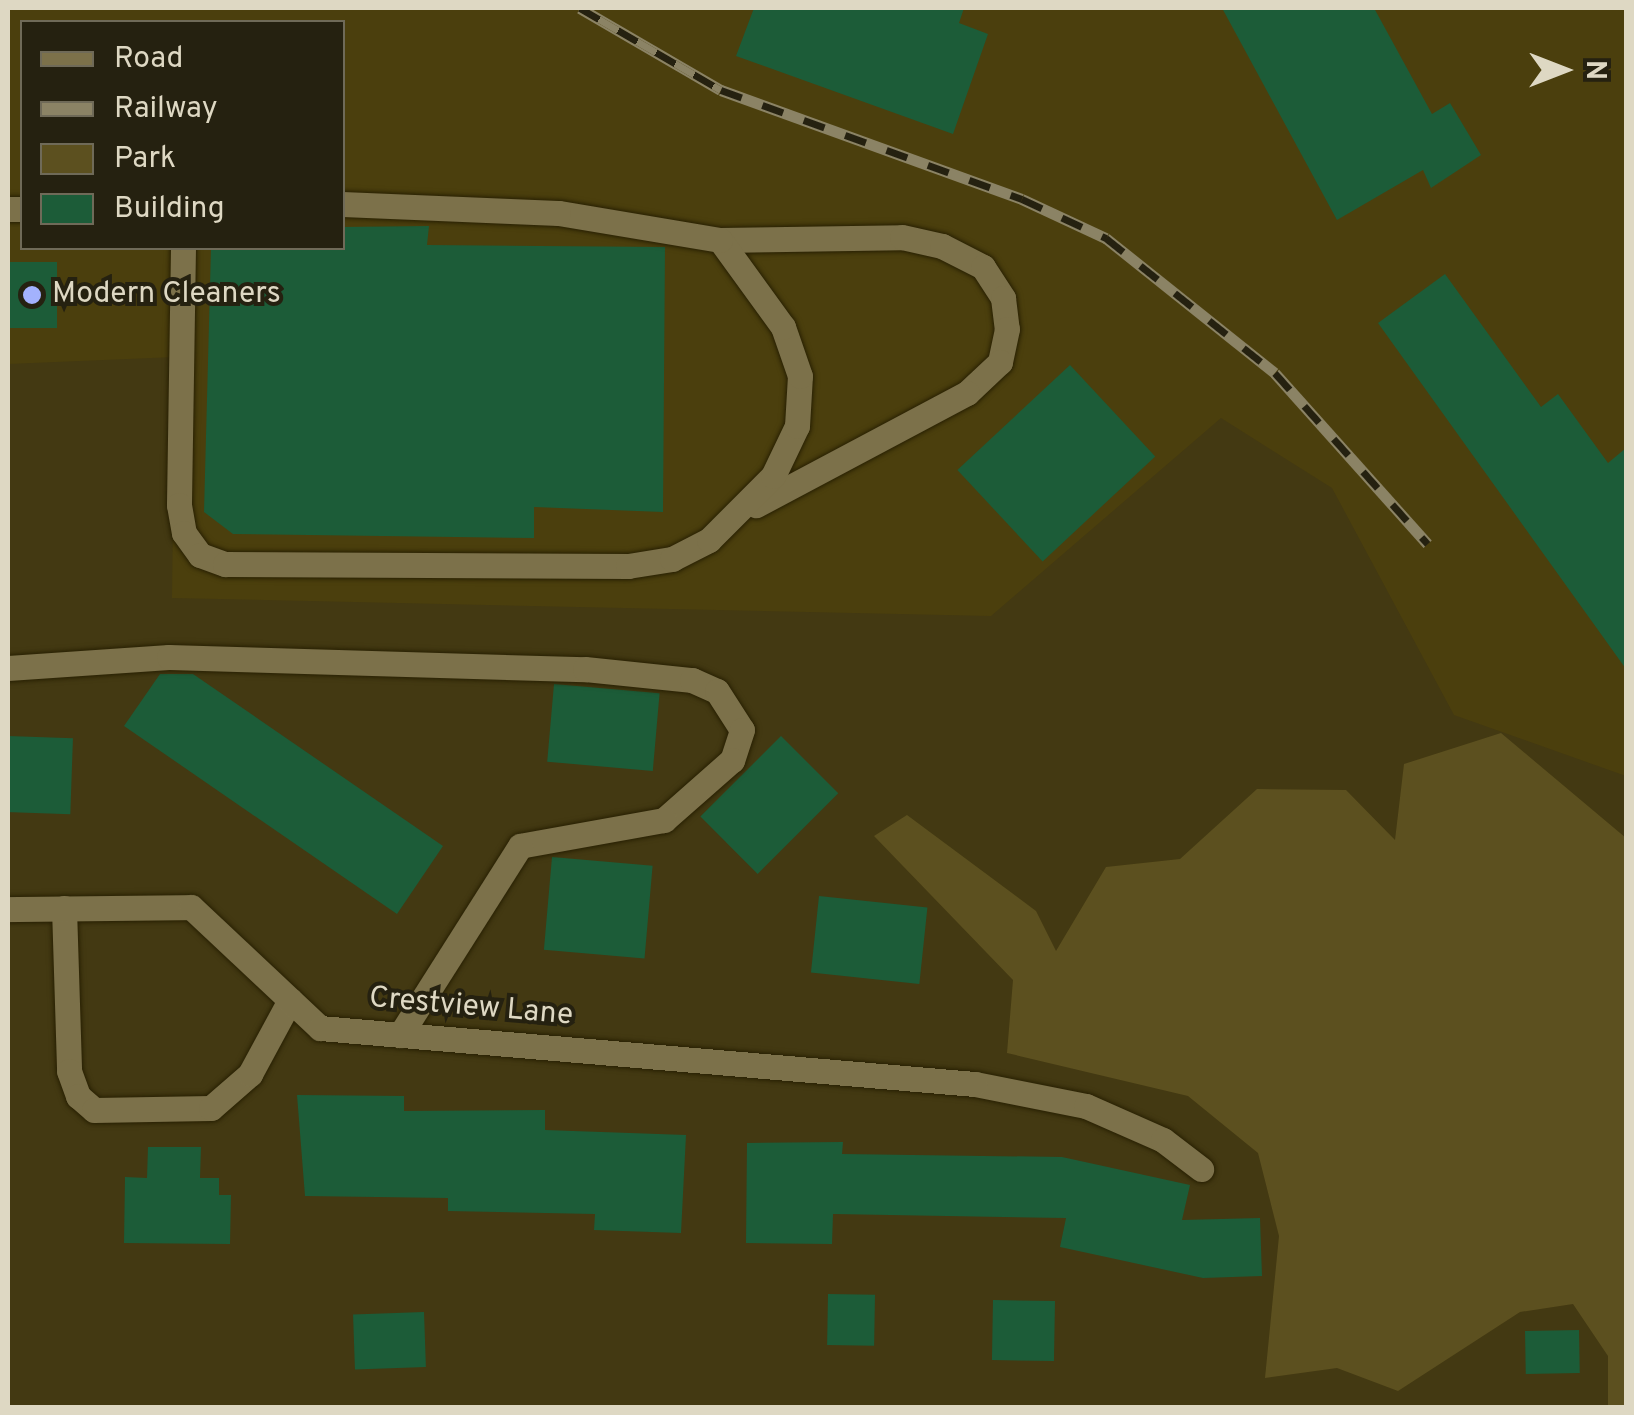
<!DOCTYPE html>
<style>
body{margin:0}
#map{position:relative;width:1634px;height:1415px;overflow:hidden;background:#433912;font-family:Overpass,sans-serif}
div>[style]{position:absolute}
.built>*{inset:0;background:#4b3f0d}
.green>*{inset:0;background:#5c501f}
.building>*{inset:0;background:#1c5c38;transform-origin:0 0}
.roads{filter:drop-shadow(0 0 2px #282003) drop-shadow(0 0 2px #282003)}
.lane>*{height:25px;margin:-12.5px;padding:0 12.5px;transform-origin:12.5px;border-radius:12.5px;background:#7c714a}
.street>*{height:25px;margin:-12.5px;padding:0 12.5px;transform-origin:12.5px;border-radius:12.5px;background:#7c714a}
.rail>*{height:11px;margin-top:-5.5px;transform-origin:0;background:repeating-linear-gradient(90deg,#252110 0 22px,#8b8365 0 44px);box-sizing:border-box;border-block:2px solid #8b8365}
.dots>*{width:28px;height:28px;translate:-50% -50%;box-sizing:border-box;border:5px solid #252110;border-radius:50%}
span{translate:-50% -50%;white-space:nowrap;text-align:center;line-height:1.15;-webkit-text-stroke:8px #252110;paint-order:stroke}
.poi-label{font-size:30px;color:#ded8c3}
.left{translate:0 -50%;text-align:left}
.street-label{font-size:30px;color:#ded8c3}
.frame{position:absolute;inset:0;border:10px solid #ded8c3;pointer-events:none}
.legend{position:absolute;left:20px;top:20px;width:325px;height:230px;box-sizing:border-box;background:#252110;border:2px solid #6f6a58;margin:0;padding:12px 18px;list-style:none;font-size:30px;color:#ded8c3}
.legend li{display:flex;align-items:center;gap:20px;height:50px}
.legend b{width:50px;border:2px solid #6f6a58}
.north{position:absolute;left:1514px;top:20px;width:100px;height:100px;-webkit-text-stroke:8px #252110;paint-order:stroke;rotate:90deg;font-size:28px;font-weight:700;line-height:40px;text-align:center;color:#ded8c3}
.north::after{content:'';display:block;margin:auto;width:35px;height:45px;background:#ded8c3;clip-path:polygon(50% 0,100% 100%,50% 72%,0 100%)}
</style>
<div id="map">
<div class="built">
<div style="clip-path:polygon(evenodd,8px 8px,1626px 8px,1626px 776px,1454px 715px,1332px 488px,1221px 418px,991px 616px,172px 598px,175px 357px,8px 364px,8px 8px,22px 22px,342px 22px,342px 248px,22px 248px,22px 22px)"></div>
</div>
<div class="green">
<div style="clip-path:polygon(1501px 733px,1626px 838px,1626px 1407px,1608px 1407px,1608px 1356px,1573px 1304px,1520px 1312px,1398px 1391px,1337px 1368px,1265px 1378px,1279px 1236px,1258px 1153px,1188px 1096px,1007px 1053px,1013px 980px,874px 836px,907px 815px,1036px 911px,1056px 951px,1106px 867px,1180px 859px,1257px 789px,1346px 790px,1395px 840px,1404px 764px)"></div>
</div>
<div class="building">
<div style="clip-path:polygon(754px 8px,964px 8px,959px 23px,988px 34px,953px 134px,736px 56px)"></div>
<div style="clip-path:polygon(1222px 8px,1374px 8px,1432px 114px,1450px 103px,1481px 155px,1431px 188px,1423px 170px,1337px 220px)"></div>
<div style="clip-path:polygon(429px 226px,427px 245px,665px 247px,663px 512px,534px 507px,534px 538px,233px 534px,204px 512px,211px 248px,342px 248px,342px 227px)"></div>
<div style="left:8px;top:262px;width:49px;height:66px"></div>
<div style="clip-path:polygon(1445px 274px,1541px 407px,1558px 394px,1608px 463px,1626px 448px,1626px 669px,1378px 323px)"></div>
<div style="left:1070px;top:365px;width:125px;height:154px;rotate:47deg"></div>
<div style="clip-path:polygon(160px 674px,193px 674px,443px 846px,397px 914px,124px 726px)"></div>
<div style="left:554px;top:684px;width:106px;height:78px;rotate:5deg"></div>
<div style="left:8px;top:736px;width:65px;height:76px;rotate:2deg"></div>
<div style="left:781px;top:736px;width:81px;height:114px;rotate:45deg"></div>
<div style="left:552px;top:857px;width:101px;height:93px;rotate:5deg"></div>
<div style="left:819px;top:896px;width:109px;height:77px;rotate:6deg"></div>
<div style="clip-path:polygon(297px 1095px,404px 1096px,404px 1111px,545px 1110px,545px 1130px,686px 1135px,681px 1233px,594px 1230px,595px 1214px,448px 1211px,448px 1198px,305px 1196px)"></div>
<div style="clip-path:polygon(843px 1142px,842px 1154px,1062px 1157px,1190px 1185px,1182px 1220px,1260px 1218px,1262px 1276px,1203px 1278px,1060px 1247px,1066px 1218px,833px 1214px,832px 1244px,746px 1243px,747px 1143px)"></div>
<div style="clip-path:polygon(148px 1147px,201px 1147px,200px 1178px,219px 1178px,219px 1195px,231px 1195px,230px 1244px,124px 1243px,125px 1177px,147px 1178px)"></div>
<div style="left:828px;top:1294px;width:47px;height:51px;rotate:1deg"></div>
<div style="left:993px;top:1300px;width:62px;height:60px;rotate:1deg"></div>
<div style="left:424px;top:1312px;width:55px;height:71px;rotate:88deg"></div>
<div style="left:1579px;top:1330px;width:43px;height:54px;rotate:89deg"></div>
</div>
<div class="roads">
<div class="lane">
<div style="left:8px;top:209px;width:14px"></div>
<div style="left:720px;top:240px;width:182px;rotate:-0.9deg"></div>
<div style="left:902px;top:237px;width:41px;rotate:12.7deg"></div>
<div style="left:942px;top:246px;width:46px;rotate:27.1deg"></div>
<div style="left:983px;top:267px;width:37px;rotate:57deg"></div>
<div style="left:1003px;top:298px;width:31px;rotate:83deg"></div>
<div style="left:1007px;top:329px;width:34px;rotate:102deg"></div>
<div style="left:1000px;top:362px;width:45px;rotate:136.8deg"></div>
<div style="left:967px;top:393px;width:239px;rotate:152deg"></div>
<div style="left:183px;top:248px;width:257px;rotate:90.9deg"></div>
<div style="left:179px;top:505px;width:28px;rotate:80deg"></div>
<div style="left:184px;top:533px;width:27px;rotate:54deg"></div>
<div style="left:200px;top:555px;width:27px;rotate:20deg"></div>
<div style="left:225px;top:564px;width:403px;rotate:0.3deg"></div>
<div style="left:628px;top:566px;width:45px;rotate:-9deg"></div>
<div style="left:672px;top:559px;width:42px;rotate:-27.2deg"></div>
<div style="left:709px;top:540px;width:91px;rotate:-45deg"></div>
<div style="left:773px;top:476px;width:55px;rotate:-64.4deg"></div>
<div style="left:797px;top:426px;width:50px;rotate:-86.6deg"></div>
<div style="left:800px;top:376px;width:52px;rotate:-109.1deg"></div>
<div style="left:783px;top:327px;width:107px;rotate:-125.9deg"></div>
<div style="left:720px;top:240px;width:164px;rotate:-170.5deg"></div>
<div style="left:558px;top:213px;width:216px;rotate:-177.6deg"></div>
<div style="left:8px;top:668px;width:161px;rotate:-3.9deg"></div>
<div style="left:169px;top:657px;width:416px;rotate:1.7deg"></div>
<div style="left:585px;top:669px;width:108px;rotate:5.9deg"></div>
<div style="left:692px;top:680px;width:27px;rotate:24deg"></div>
<div style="left:717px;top:691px;width:46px;rotate:57.3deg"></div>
<div style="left:742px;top:730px;width:32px;rotate:108deg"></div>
<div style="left:732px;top:760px;width:91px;rotate:138.6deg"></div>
<div style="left:664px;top:820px;width:146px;rotate:169.8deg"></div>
<div style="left:520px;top:846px;width:224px;rotate:122.4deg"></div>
<div style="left:64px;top:908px;width:163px;rotate:88.2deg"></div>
<div style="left:69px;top:1071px;width:27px;rotate:70deg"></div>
<div style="left:78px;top:1096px;width:21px;rotate:41deg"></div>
<div style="left:94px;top:1110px;width:117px;rotate:-1deg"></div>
<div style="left:211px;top:1108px;width:52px;rotate:-41.1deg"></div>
<div style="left:250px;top:1074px;width:84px;rotate:-61.6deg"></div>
<div style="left:975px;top:1084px;width:113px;rotate:11.2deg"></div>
<div style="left:1086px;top:1106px;width:84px;rotate:23.8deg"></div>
<div style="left:1163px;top:1140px;width:48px;rotate:37.3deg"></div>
</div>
<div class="street">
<div style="left:8px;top:909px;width:183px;rotate:-0.6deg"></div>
<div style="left:191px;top:907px;width:177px;rotate:43.2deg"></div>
<div style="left:320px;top:1028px;width:657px;rotate:4.89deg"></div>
</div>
</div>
<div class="rail">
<div style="left:580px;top:8px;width:163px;rotate:30.2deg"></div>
<div style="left:721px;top:90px;width:320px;rotate:19.9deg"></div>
<div style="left:1022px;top:199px;width:93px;rotate:24.9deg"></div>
<div style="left:1106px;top:238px;width:216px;rotate:38.6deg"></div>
<div style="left:1275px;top:373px;width:229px;rotate:48.2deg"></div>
</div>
<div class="dots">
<div style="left:32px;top:295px;background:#a3b2fd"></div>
</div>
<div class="poi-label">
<span class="left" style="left:52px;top:295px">Modern Cleaners</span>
</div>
<div class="street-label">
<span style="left:471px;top:1008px;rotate:5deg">Crestview Lane</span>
</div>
<div class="frame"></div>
<ul class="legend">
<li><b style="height:12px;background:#7c714a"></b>Road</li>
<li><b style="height:12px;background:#8b8365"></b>Railway</li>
<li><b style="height:28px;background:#5c501f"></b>Park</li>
<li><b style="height:28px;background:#1c5c38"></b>Building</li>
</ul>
<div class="north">N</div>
</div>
